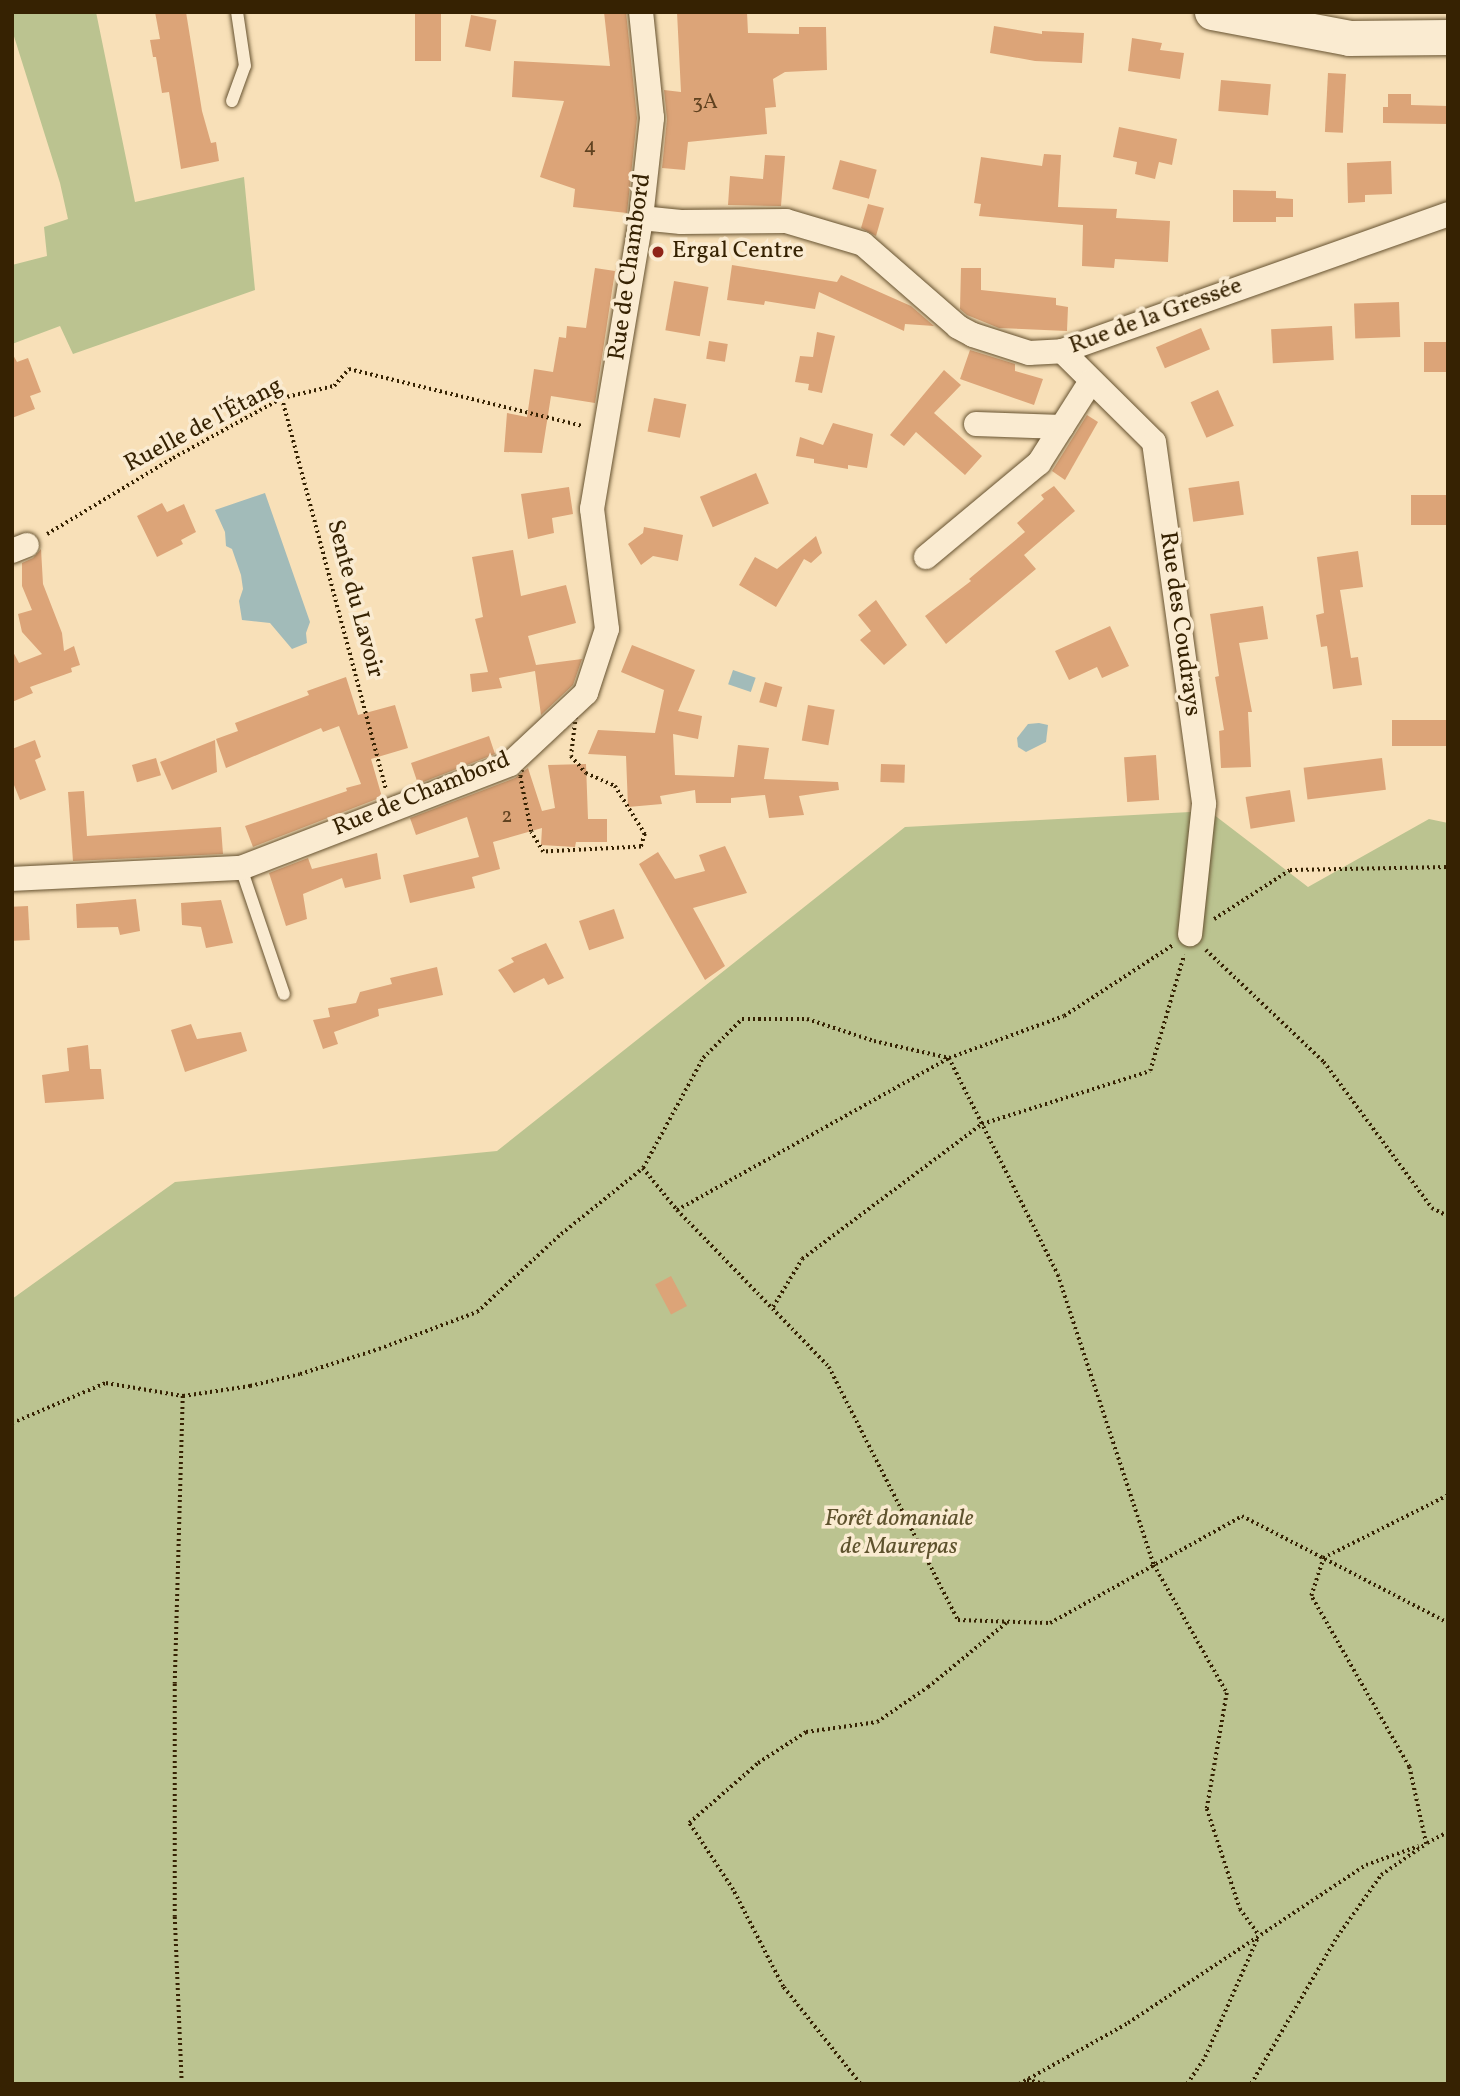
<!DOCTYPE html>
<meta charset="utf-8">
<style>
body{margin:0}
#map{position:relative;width:1460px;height:2096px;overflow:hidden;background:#f8e0b8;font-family:Vollkorn,serif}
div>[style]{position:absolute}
.green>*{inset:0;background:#bbc390}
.water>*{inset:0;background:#a2bbb9;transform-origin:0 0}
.building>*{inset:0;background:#dca478;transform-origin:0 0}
.path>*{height:3.5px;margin-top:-1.75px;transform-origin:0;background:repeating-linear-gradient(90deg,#362202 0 2px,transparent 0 5.5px)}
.roads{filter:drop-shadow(0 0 2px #665230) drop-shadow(0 0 2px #665230)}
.lane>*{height:12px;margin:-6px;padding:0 6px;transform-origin:6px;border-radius:6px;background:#faebd1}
.street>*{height:24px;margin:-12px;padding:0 12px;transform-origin:12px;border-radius:12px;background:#faebd1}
.secondary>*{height:35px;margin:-17.5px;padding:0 17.5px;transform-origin:17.5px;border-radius:17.5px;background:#faebd1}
.dots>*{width:19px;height:19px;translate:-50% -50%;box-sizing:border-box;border:4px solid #faebd1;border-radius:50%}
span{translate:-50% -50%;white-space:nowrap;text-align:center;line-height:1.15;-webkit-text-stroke:7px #faebd1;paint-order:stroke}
.number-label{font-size:21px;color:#604220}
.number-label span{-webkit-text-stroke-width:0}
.poi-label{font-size:24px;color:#362202}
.left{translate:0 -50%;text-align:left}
.street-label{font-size:24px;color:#362202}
.park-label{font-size:24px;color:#5e522d;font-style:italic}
.frame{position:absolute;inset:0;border:14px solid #362202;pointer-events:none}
</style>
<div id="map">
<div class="green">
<div style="clip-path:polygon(12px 12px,96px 12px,135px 202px,244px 177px,255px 290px,73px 354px,60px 326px,12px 344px,12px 265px,47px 256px,44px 227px,68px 219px,60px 183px,12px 30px)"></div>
<div style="clip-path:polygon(1209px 811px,1308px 887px,1429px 819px,1448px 823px,1448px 2084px,12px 2084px,12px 1299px,175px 1182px,497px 1151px,905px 827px)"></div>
</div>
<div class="water">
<div style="clip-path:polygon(265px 493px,310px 622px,306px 633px,307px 643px,292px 649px,270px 623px,242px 620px,239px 601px,243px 589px,241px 575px,232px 549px,226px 546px,225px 532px,215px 510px)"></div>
<div style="left:733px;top:670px;width:24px;height:15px;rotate:19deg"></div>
<div style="clip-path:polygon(1039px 723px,1048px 725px,1046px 742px,1026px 752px,1018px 747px,1017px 738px,1028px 724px)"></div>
</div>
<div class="building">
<div style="clip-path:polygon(155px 12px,186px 12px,202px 111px,211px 143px,216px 142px,219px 161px,181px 169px,169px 92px,162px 93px,156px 57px,153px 57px,150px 40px,160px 39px)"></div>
<div style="left:415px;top:12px;width:26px;height:49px"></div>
<div style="clip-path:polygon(604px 12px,626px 12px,637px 118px,627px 213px,573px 207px,575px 189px,540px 177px,564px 101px,512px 97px,514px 61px,610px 66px)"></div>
<div style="clip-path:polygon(677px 12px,747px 12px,748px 33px,799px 34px,799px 27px,826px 27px,827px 70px,785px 72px,773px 79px,776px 107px,765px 108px,767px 134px,688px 142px,685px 170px,662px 168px,667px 119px,664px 90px,681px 92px)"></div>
<div style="left:471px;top:15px;width:26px;height:32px;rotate:11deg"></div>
<div style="clip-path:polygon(994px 26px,1042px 34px,1042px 31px,1084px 33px,1082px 63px,1035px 61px,990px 53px)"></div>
<div style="clip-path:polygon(1132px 38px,1162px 43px,1160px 50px,1184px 53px,1180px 79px,1128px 71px)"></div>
<div style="left:1328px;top:73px;width:18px;height:59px;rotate:3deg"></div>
<div style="left:1221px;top:80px;width:50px;height:31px;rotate:5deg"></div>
<div style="clip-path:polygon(1388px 94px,1411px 94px,1411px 105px,1448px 106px,1448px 124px,1383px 123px,1383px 107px,1388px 107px)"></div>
<div style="clip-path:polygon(1119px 127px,1177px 139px,1172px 165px,1159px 162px,1155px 179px,1135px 174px,1137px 162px,1113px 157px)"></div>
<div style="clip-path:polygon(1044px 154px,1061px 155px,1058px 207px,1117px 209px,1116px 218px,1170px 221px,1168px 262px,1115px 259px,1114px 268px,1082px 266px,1083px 225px,979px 216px,981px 204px,974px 203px,981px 157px,1042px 166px)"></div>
<div style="clip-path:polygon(765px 155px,785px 156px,781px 206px,728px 205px,730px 176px,763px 179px)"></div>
<div style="left:840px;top:160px;width:38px;height:30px;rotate:15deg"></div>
<div style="clip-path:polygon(1391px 161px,1392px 194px,1365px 195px,1365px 202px,1348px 203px,1347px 163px)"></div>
<div style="clip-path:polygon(1233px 190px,1276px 191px,1276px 198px,1293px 199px,1293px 217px,1276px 217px,1276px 222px,1233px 222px)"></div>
<div style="clip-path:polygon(868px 204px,884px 208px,876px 236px,861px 228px)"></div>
<div style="clip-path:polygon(732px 265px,837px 282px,841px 275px,911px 306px,934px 326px,905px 324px,904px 331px,819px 292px,815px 309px,765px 301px,764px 305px,727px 300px)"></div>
<div style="clip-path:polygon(595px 268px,615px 271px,595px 403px,551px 396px,542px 453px,504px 452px,507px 413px,527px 417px,534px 369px,553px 372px,559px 337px,566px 338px,567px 326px,586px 328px)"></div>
<div style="clip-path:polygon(961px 268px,981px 268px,981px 290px,1056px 298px,1056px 305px,1068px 307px,1067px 331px,999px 328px,967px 315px,960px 309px)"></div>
<div style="left:674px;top:281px;width:35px;height:50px;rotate:10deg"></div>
<div style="left:1399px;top:302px;width:35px;height:45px;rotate:88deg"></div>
<div style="left:1332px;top:326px;width:34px;height:61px;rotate:87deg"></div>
<div style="left:1201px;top:328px;width:23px;height:49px;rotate:67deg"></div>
<div style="clip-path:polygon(817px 332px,835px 336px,822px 393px,808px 390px,809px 384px,795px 382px,800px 356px,813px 357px)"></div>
<div style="left:709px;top:341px;width:19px;height:18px;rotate:9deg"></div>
<div style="left:1424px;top:342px;width:24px;height:30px"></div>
<div style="clip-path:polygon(970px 350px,1015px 364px,1015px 371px,1043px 379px,1034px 405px,960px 379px)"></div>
<div style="clip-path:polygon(12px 353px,17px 362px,28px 358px,41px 392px,30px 396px,35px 409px,12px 418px)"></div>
<div style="clip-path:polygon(944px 370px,961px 385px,934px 413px,982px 456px,965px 475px,916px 432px,904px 446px,890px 435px)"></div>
<div style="left:1218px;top:390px;width:39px;height:30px;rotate:66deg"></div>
<div style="left:654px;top:398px;width:33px;height:34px;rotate:11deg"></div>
<div style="clip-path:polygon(1087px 415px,1098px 422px,1065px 480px,1052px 471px)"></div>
<div style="clip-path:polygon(833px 423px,873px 434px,867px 468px,848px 465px,848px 469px,814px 463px,814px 459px,796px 456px,800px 437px,823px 445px)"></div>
<div style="left:756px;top:473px;width:33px;height:61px;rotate:67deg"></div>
<div style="left:1239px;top:481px;width:34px;height:51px;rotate:82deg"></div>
<div style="clip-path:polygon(1054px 486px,1075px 511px,1024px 555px,1036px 569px,946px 644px,925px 616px,971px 581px,969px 579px,1025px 532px,1017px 523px,1044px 499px,1041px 495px)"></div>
<div style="clip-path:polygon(569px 487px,573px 514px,552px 518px,554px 533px,528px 539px,521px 494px)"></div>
<div style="left:1448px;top:495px;width:30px;height:37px;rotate:90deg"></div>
<div style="clip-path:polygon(162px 503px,167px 512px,184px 504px,196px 532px,181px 540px,183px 544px,157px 557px,137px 516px)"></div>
<div style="clip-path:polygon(644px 527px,683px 535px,678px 561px,653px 556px,641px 565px,628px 544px,643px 533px)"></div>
<div style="clip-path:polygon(816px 536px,822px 553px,811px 563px,804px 559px,776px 607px,739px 585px,755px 557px,777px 569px)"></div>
<div style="clip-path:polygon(41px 549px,43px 584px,62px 633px,64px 651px,74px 646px,80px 665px,71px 668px,72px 672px,30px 687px,33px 693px,12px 702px,12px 650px,19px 663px,42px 654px,22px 632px,18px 614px,32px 610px,22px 586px,22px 563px,33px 558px)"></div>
<div style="clip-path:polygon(513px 550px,521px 596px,566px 585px,576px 623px,528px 636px,536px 665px,582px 659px,573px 685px,541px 715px,535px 671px,499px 678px,502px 688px,472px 692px,470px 674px,488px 672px,475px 619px,483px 617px,472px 557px)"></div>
<div style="clip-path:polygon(1358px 551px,1363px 587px,1340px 590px,1351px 658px,1358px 657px,1362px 685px,1333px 689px,1327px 646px,1321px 647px,1316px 615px,1324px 613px,1317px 557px)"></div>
<div style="clip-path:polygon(876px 600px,907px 645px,884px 665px,860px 640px,871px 631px,858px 615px)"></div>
<div style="clip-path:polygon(1263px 606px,1268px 639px,1239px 643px,1252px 712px,1248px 712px,1251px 767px,1221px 768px,1219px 731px,1224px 730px,1215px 677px,1219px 676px,1210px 614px)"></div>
<div style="clip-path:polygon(1110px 626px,1129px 666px,1102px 678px,1097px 667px,1069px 680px,1055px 651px)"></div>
<div style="clip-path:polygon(632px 645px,695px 670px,678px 711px,702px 716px,698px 739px,673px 734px,675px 775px,734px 777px,738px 745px,769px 748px,764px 779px,838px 782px,839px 790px,799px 796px,804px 815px,769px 818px,765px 795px,731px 798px,731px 803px,696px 803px,695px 790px,660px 796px,662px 804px,628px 807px,626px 756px,588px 754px,598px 730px,655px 733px,664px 690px,621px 672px)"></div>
<div style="clip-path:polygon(346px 677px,358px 715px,395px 705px,408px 748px,371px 759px,382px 797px,253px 847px,245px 826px,347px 791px,346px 788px,361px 784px,339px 726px,323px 732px,321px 728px,226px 768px,216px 739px,238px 731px,235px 723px,309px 695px,307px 691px)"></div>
<div style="left:765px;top:682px;width:18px;height:21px;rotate:16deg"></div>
<div style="left:808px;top:705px;width:27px;height:36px;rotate:10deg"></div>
<div style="left:1448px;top:720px;width:26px;height:56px;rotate:90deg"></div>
<div style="clip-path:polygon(489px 736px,495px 754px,418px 784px,411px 763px)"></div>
<div style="clip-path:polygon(35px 740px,41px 757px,35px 760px,46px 790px,20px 800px,12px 780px,12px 749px)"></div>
<div style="clip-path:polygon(215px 740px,217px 772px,172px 790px,160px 762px)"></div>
<div style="left:1156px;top:755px;width:45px;height:32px;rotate:86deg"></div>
<div style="left:156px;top:758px;width:18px;height:25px;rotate:74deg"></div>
<div style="left:1382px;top:758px;width:32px;height:79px;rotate:83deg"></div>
<div style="clip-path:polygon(586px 764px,588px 819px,607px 819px,607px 842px,576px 842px,575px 847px,541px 845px,542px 828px,493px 842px,500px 869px,472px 877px,475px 888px,410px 903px,403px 875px,479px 857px,467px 817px,416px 835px,410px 818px,515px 778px,528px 768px,542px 811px,555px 808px,548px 765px)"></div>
<div style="left:881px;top:764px;width:24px;height:18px;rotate:2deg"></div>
<div style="left:1290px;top:790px;width:32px;height:45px;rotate:81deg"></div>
<div style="clip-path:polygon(84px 791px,87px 836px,221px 827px,223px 854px,73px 861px,68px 792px)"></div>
<div style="clip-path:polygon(725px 846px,747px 893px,693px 908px,725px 966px,705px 980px,639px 864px,658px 852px,675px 879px,705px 871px,699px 855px)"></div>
<div style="clip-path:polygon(377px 853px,381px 879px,345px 888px,342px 878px,303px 894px,307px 919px,286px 926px,269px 873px,308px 858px,312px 869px)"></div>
<div style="clip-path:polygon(136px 899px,140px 931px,120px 935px,118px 927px,77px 928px,76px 904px)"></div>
<div style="clip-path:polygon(221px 900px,233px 943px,206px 948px,201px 927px,182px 925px,181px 903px)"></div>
<div style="left:28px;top:906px;width:34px;height:16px;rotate:87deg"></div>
<div style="left:614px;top:909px;width:31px;height:37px;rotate:71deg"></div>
<div style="clip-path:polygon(546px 943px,564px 978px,548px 985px,544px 978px,514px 993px,498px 970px,514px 962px,511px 958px)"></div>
<div style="clip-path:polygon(437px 967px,443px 995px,378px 1009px,379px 1016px,334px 1032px,338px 1044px,323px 1049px,313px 1020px,330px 1017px,328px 1008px,356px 1003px,360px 992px,392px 984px,390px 978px)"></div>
<div style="clip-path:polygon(191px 1024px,197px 1039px,241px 1032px,247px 1051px,185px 1072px,171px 1030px)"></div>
<div style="clip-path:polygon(88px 1045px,90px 1069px,101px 1069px,104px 1099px,45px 1103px,42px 1075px,69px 1071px,67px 1048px)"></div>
<div style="left:671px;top:1276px;width:34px;height:18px;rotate:62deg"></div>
</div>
<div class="path">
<div style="left:282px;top:398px;width:405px;rotate:75.1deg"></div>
<div style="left:47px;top:534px;width:147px;rotate:-31.1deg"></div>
<div style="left:173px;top:458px;width:124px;rotate:-28.8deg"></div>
<div style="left:282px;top:398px;width:53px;rotate:-13deg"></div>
<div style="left:334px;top:386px;width:23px;rotate:-49deg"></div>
<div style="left:349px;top:369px;width:241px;rotate:13.7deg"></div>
<div style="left:576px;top:717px;width:39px;rotate:97deg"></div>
<div style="left:571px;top:756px;width:23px;rotate:49deg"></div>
<div style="left:586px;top:773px;width:32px;rotate:24deg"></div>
<div style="left:615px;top:786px;width:57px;rotate:58deg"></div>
<div style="left:645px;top:834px;width:14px;rotate:107deg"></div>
<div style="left:641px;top:847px;width:98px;rotate:177.1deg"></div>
<div style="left:543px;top:852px;width:23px;rotate:-121deg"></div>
<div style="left:531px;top:832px;width:56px;rotate:-101.3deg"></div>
<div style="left:520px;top:777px;width:16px;rotate:-76deg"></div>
<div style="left:524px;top:761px;width:68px;rotate:-40.2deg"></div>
<div style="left:1214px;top:919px;width:90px;rotate:-32.8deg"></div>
<div style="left:1290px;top:870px;width:158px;rotate:-1.1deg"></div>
<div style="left:1206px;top:950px;width:163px;rotate:43.5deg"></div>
<div style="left:1324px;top:1062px;width:182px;rotate:53.5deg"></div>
<div style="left:1432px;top:1208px;width:18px;rotate:27deg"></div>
<div style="left:643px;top:1168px;width:54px;rotate:51deg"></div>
<div style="left:677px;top:1210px;width:312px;rotate:-29.2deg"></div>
<div style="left:949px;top:1058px;width:243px;rotate:63.3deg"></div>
<div style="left:1058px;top:1275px;width:305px;rotate:71.7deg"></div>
<div style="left:1154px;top:1565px;width:147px;rotate:60.3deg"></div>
<div style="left:1227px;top:1693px;width:118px;rotate:99.8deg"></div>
<div style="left:1207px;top:1809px;width:105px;rotate:71.7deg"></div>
<div style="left:1240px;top:1909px;width:32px;rotate:54deg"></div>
<div style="left:677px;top:1210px;width:219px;rotate:45.9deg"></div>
<div style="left:829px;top:1367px;width:284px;rotate:63deg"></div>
<div style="left:958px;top:1620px;width:92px;rotate:1.9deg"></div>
<div style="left:1050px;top:1623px;width:220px;rotate:-29.1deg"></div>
<div style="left:1242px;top:1516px;width:232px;rotate:27.4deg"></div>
<div style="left:773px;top:1307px;width:56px;rotate:-58.9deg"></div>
<div style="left:802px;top:1259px;width:225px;rotate:-36.9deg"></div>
<div style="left:982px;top:1124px;width:176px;rotate:-17.5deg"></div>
<div style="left:1150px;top:1071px;width:121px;rotate:-73.7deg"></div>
<div style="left:183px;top:1396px;width:68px;rotate:-8.5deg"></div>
<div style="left:250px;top:1386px;width:51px;rotate:-13.5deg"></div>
<div style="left:300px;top:1374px;width:83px;rotate:-17.6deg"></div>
<div style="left:379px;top:1349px;width:105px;rotate:-20.7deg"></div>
<div style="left:477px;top:1312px;width:115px;rotate:-42.9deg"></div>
<div style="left:561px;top:1234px;width:105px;rotate:-38.8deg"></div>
<div style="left:643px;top:1168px;width:125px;rotate:-61.4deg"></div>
<div style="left:703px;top:1058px;width:55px;rotate:-45deg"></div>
<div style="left:742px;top:1019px;width:65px"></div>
<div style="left:807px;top:1019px;width:71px;rotate:18.2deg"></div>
<div style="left:874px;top:1041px;width:77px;rotate:12.8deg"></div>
<div style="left:949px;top:1058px;width:122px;rotate:-20.1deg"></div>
<div style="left:1064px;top:1016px;width:130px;rotate:-33.1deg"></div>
<div style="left:12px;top:1423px;width:102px;rotate:-23.1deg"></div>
<div style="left:106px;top:1383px;width:78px;rotate:9.6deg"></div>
<div style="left:183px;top:1396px;width:288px;rotate:91.6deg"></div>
<div style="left:175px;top:1684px;width:233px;rotate:90deg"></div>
<div style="left:175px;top:1917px;width:167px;rotate:87.6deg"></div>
<div style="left:1427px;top:1843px;width:24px;rotate:-28deg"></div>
<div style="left:1027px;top:2080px;width:19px;rotate:12deg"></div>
<div style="left:860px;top:2084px;width:124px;rotate:-128.4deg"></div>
<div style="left:783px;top:1987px;width:109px;rotate:-117.3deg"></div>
<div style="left:733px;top:1890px;width:80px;rotate:-123.3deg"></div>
<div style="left:689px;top:1823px;width:91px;rotate:-41deg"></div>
<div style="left:758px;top:1763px;width:57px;rotate:-32.9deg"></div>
<div style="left:806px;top:1732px;width:72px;rotate:-8deg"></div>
<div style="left:877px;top:1722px;width:62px;rotate:-34.5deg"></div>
<div style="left:928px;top:1687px;width:101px;rotate:-39.4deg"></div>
<div style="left:1019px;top:2084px;width:125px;rotate:-29.2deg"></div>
<div style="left:1128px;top:2023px;width:286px;rotate:-33.6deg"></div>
<div style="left:1366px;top:1865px;width:56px;rotate:-19.7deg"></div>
<div style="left:1187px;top:2084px;width:32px;rotate:-56deg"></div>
<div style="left:1205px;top:2057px;width:131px;rotate:-66.2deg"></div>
<div style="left:1251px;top:2084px;width:170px;rotate:-59.7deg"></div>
<div style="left:1337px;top:1937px;width:76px;rotate:-54.6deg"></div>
<div style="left:1381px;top:1875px;width:55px;rotate:-34.6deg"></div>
<div style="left:1426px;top:1844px;width:79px;rotate:-102.4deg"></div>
<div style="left:1409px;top:1767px;width:197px;rotate:-119.8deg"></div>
<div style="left:1311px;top:1596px;width:40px;rotate:-72deg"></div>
<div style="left:1323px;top:1558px;width:140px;rotate:-26.7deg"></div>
</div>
<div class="roads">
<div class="lane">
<div style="left:232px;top:101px;width:37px;rotate:-70deg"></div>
<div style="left:245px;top:66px;width:55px;rotate:-98.4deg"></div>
<div style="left:241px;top:868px;width:133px;rotate:71.2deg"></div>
</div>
<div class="street">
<div style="left:641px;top:218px;width:40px;rotate:5.7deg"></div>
<div style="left:681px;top:222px;width:105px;rotate:-0.5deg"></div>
<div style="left:786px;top:221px;width:80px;rotate:16.6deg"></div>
<div style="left:863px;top:244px;width:126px;rotate:41.1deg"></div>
<div style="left:958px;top:327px;width:17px;rotate:28deg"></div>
<div style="left:973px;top:335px;width:59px;rotate:17.8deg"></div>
<div style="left:1029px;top:353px;width:33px;rotate:-3deg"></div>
<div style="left:1062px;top:351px;width:410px;rotate:-19.5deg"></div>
<div style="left:1062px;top:351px;width:129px;rotate:44.7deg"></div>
<div style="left:1154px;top:442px;width:365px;rotate:82.1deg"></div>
<div style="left:1204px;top:804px;width:131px;rotate:96.1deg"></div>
<div style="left:976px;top:424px;width:86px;rotate:2deg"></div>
<div style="left:12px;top:551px;width:16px;rotate:-22deg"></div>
<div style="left:926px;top:557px;width:147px;rotate:-39.8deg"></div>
<div style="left:1039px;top:463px;width:97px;rotate:-57.6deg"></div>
<div style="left:12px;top:879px;width:229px;rotate:-2.8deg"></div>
<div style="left:241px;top:868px;width:288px;rotate:-21.1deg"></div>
<div style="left:510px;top:764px;width:104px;rotate:-43.1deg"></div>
<div style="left:586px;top:693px;width:67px;rotate:-71.8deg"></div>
<div style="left:607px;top:629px;width:121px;rotate:-97.1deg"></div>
<div style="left:592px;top:509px;width:295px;rotate:-80.4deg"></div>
<div style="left:641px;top:218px;width:101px;rotate:-83.7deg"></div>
<div style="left:652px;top:118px;width:107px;rotate:-95.9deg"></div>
</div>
<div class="secondary">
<div style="left:1212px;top:12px;width:139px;rotate:10.7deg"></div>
<div style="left:1349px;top:38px;width:99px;rotate:-0.6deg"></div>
</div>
</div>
<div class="dots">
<div style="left:658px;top:252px;background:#8f2418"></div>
</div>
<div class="number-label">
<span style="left:705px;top:103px">3A</span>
<span style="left:590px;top:147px">4</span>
<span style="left:507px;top:817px">2</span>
</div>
<div class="poi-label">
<span class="left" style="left:672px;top:252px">Ergal Centre</span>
</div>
<div class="street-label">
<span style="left:631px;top:267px;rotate:-82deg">Rue de Chambord</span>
<span style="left:1156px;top:317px;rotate:-20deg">Rue de la Gressée</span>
<span style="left:204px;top:426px;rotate:-28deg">Ruelle de l'Étang</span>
<span style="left:354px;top:599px;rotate:75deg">Sente du Lavoir</span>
<span style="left:1179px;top:624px;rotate:82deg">Rue des Coudrays</span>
<span style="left:422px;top:795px;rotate:-22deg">Rue de Chambord</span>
</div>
<div class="park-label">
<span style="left:899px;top:1534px">Forêt domaniale<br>de Maurepas</span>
</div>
<div class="frame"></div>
</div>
